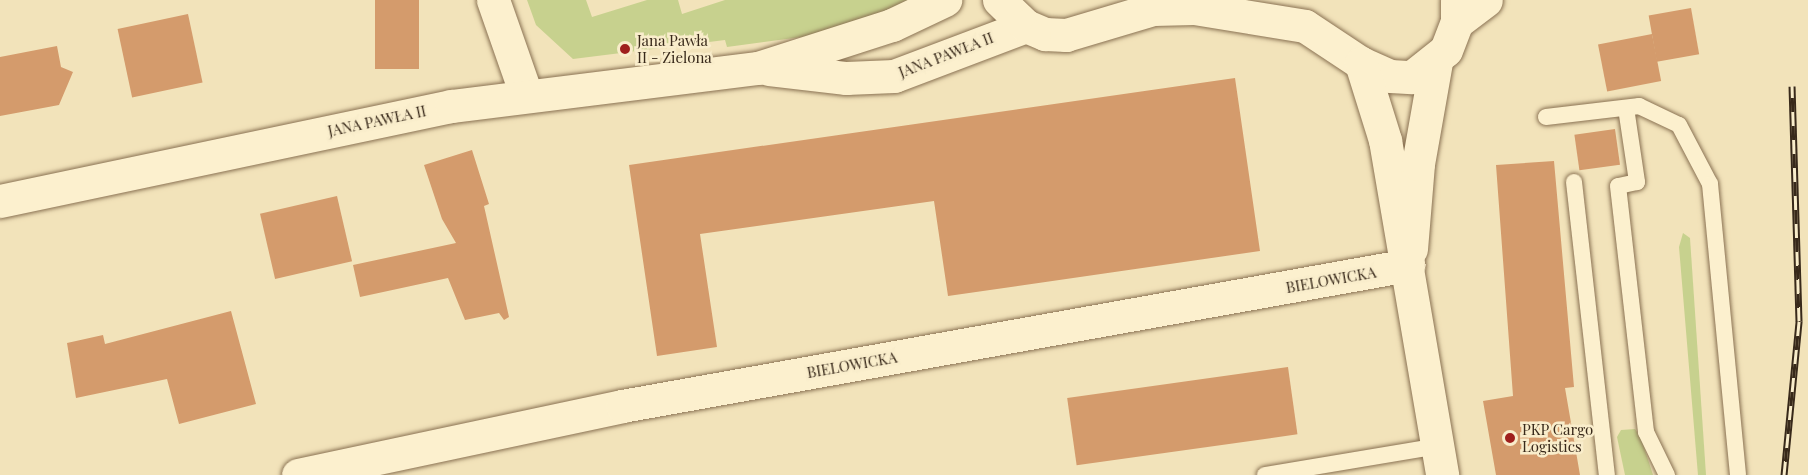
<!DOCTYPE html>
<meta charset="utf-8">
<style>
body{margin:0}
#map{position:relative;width:1808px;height:475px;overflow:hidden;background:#f2e3ba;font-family:"Playfair Display",serif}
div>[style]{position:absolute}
.green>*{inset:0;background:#c7d18e}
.building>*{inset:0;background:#d49b6c;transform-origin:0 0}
.roads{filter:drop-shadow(0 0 2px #8a7253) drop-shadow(0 0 2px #8a7253)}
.lane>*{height:16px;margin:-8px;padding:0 8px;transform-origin:8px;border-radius:8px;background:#fcf0ce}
.street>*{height:33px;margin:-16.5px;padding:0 16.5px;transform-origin:16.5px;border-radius:16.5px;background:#fcf0ce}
.secondary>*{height:33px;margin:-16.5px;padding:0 16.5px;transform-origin:16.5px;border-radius:16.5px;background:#fcf0ce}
.rail>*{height:7px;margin-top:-3.5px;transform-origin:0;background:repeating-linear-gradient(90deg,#f9edcb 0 14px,#38291a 0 28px);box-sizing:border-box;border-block:2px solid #38291a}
.dots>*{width:16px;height:16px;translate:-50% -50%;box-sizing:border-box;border:3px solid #f9edcb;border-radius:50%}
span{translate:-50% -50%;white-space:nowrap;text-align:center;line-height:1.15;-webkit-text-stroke:5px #f9edcb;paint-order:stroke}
.poi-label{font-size:15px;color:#38291a}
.left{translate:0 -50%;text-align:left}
.street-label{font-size:15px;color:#38291a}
</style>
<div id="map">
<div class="green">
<div style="clip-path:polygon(527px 0,586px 0,592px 17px,647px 0,678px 0,682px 14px,725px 0,947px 0,945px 18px,727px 47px,725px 40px,573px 59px,536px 25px)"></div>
<div style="clip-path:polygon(1683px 233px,1690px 238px,1706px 475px,1698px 475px,1679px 247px)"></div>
<div style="clip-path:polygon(1635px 429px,1641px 438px,1653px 475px,1625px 475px,1617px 437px,1621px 430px)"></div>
</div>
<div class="building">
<div style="left:375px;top:0;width:44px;height:69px"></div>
<div style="left:1691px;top:8px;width:47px;height:43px;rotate:80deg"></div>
<div style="left:188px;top:14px;width:70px;height:72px;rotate:78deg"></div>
<div style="left:1652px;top:34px;width:48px;height:55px;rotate:79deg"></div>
<div style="clip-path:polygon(57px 46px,61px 67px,73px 72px,59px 105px,0 116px,0 57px)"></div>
<div style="clip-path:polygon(1235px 78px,1260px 251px,948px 296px,934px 201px,700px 234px,717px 347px,657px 356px,629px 165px)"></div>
<div style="left:1615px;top:129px;width:36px;height:41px;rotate:82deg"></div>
<div style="clip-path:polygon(472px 150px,489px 204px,484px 206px,509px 317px,504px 320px,499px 313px,465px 320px,448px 278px,360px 297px,353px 265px,456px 243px,442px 219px,424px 165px)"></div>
<div style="clip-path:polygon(1554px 161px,1574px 387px,1565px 388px,1580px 475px,1496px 475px,1483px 401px,1513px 396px,1496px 165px)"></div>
<div style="left:337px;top:196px;width:67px;height:79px;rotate:77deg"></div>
<div style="clip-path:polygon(231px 311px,256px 404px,179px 424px,167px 379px,76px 398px,67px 343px,103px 335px,105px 344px)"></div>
<div style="left:1288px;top:367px;width:68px;height:223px;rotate:82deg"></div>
</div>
<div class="roads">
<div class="lane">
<div style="left:1626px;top:108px;width:75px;rotate:81.5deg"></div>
<div style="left:1637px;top:182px;width:19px;rotate:168deg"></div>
<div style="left:1618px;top:186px;width:248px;rotate:83.5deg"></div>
<div style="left:1646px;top:432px;width:48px;rotate:64deg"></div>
<div style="left:1546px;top:117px;width:94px;rotate:-6.7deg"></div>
<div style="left:1639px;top:106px;width:44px;rotate:25.4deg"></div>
<div style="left:1679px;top:125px;width:67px;rotate:62.3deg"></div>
<div style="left:1710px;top:184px;width:292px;rotate:84.5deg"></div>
<div style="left:1574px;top:182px;width:295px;rotate:83.6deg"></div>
<div style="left:1265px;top:475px;width:175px;rotate:-9.5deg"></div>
</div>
<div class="street">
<div style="left:493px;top:0;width:100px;rotate:70.7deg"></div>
<div style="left:769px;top:69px;width:78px;rotate:6.7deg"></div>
<div style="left:846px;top:78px;width:48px;rotate:-2.4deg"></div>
<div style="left:894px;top:76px;width:141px;rotate:-20.7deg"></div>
<div style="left:0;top:201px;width:461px;rotate:-11.9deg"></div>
<div style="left:451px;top:106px;width:309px;rotate:-7.1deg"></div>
<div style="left:758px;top:68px;width:141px;rotate:-17.8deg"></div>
<div style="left:892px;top:25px;width:59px;rotate:-25.3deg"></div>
<div style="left:298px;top:475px;width:331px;rotate:-12deg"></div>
<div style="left:622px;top:406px;width:799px;rotate:-10.17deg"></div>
</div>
<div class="secondary">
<div style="left:999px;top:0;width:37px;rotate:44deg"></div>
<div style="left:1026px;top:26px;width:21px;rotate:23deg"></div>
<div style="left:1045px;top:34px;width:21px;rotate:3deg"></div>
<div style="left:1066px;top:35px;width:91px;rotate:-16.6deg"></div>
<div style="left:1153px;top:9px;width:41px;rotate:-1.4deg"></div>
<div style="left:1194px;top:8px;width:112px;rotate:9.2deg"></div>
<div style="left:1305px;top:26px;width:67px;rotate:33.5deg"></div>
<div style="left:1361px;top:63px;width:32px;rotate:24deg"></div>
<div style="left:1390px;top:76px;width:22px;rotate:3deg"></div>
<div style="left:1412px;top:77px;width:43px;rotate:-38.5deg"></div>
<div style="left:1446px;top:50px;width:30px;rotate:-69deg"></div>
<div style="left:1457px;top:22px;width:22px;rotate:-90deg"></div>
<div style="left:1457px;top:22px;width:36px;rotate:-37deg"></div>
<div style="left:1361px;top:63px;width:81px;rotate:72.7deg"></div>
<div style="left:1385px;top:140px;width:340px;rotate:80.3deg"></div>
<div style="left:1411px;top:249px;width:85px;rotate:-85.3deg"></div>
<div style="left:1418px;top:164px;width:104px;rotate:-80deg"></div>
</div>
</div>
<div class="rail">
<div style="left:1784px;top:475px;width:155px;rotate:-84.4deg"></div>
<div style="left:1799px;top:321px;width:235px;rotate:-91.7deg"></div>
</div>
<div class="dots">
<div style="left:625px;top:49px;background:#9f201d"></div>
<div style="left:1510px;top:438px;background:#9f201d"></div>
</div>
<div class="poi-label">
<span class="left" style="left:637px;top:49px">Jana Pawła<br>II - Zielona</span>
<span class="left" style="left:1522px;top:438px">PKP Cargo<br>Logistics</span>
</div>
<div class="street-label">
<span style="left:946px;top:55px;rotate:-21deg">JANA PAWŁA II</span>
<span style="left:377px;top:121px;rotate:-12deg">JANA PAWŁA II</span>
<span style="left:1331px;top:280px;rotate:-10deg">BIELOWICKA</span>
<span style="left:852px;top:365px;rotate:-10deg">BIELOWICKA</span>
</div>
</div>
